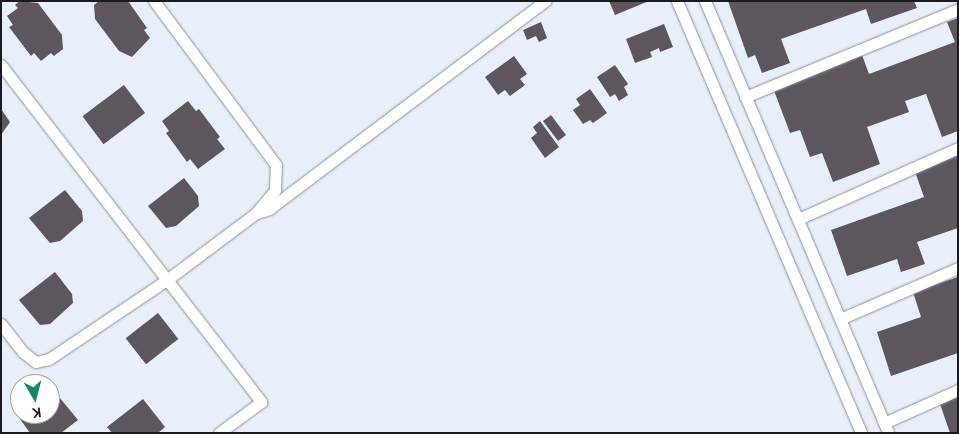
<!DOCTYPE html>
<style>
body{margin:0}
#map{position:relative;width:959px;height:434px;overflow:hidden;background:#e9eff9;font-family:Ubuntu,sans-serif}
div>[style]{position:absolute}
.building>*{inset:0;background:#5d565e;transform-origin:0 0}
.roads{filter:drop-shadow(0 0 1px #8c9199) drop-shadow(0 0 1px #8c9199)}
.street>*{height:11px;margin:-5.5px;padding:0 5.5px;transform-origin:5.5px;border-radius:5.5px;background:#fff}
span{translate:-50% -50%;white-space:nowrap;text-align:center;line-height:1.15;-webkit-text-stroke:5px #fff;paint-order:stroke}
.frame{position:absolute;inset:0;border:2px solid #191b1f;pointer-events:none}
.north{position:absolute;left:10px;top:374px;width:50px;height:50px;box-sizing:border-box;background:#fff;border:1px solid #a3a4a5;border-radius:50%;rotate:172deg;font-size:14px;font-weight:700;line-height:20px;text-align:center;color:#191b1f}
.north::after{content:'';display:block;margin:auto;width:18px;height:22px;background:#168867;clip-path:polygon(50% 0,100% 100%,50% 72%,0 100%)}
</style>
<div id="map">
<div class="building">
<div style="clip-path:polygon(20px 1px,38px 3px,62px 35px,63px 49px,54px 56px,51px 53px,41px 61px,34px 53px,31px 56px,9px 27px,13px 25px,7px 16px,18px 8px,15px 5px)"></div>
<div style="clip-path:polygon(99px 1px,128px 1px,147px 28px,144px 30px,150px 38px,132px 57px,119px 51px,95px 19px,94px 5px)"></div>
<div style="clip-path:polygon(609px 1px,649px 1px,615px 15px)"></div>
<div style="clip-path:polygon(728px 1px,914px 1px,917px 8px,871px 24px,866px 9px,781px 39px,790px 63px,762px 73px,755px 55px,748px 58px)"></div>
<div style="clip-path:polygon(958px 18px,958px 131px,942px 137px,926px 94px,905px 101px,909px 112px,867px 127px,880px 164px,833px 182px,822px 153px,810px 157px,800px 130px,790px 133px,773px 88px,862px 55px,869px 74px,955px 42px,947px 22px)"></div>
<div style="clip-path:polygon(541px 22px,547px 38px,539px 42px,536px 36px,527px 40px,523px 30px)"></div>
<div style="clip-path:polygon(664px 24px,673px 47px,660px 52px,659px 48px,650px 52px,652px 57px,635px 63px,626px 39px)"></div>
<div style="clip-path:polygon(514px 56px,527px 74px,520px 79px,525px 85px,510px 96px,505px 90px,498px 95px,485px 77px)"></div>
<div style="clip-path:polygon(615px 65px,628px 84px,624px 87px,628px 95px,619px 101px,615px 94px,610px 97px,597px 77px)"></div>
<div style="left:124px;top:85px;width:35px;height:52px;rotate:53deg"></div>
<div style="clip-path:polygon(590px 89px,607px 113px,593px 123px,590px 120px,583px 124px,573px 110px,580px 105px,576px 99px)"></div>
<div style="clip-path:polygon(188px 101px,196px 111px,199px 109px,220px 137px,217px 139px,225px 149px,198px 169px,190px 159px,187px 162px,166px 133px,169px 131px,162px 121px)"></div>
<div style="clip-path:polygon(1px 109px,10px 122px,1px 135px)"></div>
<div style="left:551px;top:115px;width:25px;height:10px;rotate:53deg"></div>
<div style="clip-path:polygon(540px 121px,559px 147px,545px 158px,531px 138px,537px 133px,533px 127px)"></div>
<div style="clip-path:polygon(958px 154px,958px 228px,917px 242px,925px 264px,901px 272px,897px 259px,847px 276px,831px 230px,924px 197px,914px 169px)"></div>
<div style="clip-path:polygon(184px 178px,198px 196px,199px 206px,176px 226px,166px 228px,148px 206px)"></div>
<div style="clip-path:polygon(65px 190px,82px 211px,83px 221px,60px 241px,50px 243px,29px 218px)"></div>
<div style="clip-path:polygon(55px 272px,72px 294px,73px 303px,50px 324px,40px 325px,19px 300px)"></div>
<div style="clip-path:polygon(958px 277px,958px 353px,891px 376px,877px 332px,921px 317px,913px 292px)"></div>
<div style="left:158px;top:313px;width:33px;height:41px;rotate:52deg"></div>
<div style="clip-path:polygon(55px 392px,78px 420px,61px 433px,30px 433px,20px 419px,27px 414px,50px 414px,50px 396px)"></div>
<div style="clip-path:polygon(958px 394px,958px 433px,950px 433px,939px 401px)"></div>
<div style="clip-path:polygon(143px 399px,165px 427px,158px 433px,112px 433px,107px 427px)"></div>
</div>
<div class="roads">
<div class="street">
<div style="left:677px;top:1px;width:470px;rotate:66.9deg"></div>
<div style="left:705px;top:1px;width:469px;rotate:67deg"></div>
<div style="left:1px;top:65px;width:426px;rotate:52.3deg"></div>
<div style="left:261px;top:402px;width:52px;rotate:143.6deg"></div>
<div style="left:745px;top:97px;width:230px;rotate:-22.4deg"></div>
<div style="left:257px;top:213px;width:13px;rotate:-18deg"></div>
<div style="left:269px;top:209px;width:346px;rotate:-37deg"></div>
<div style="left:798px;top:219px;width:175px;rotate:-23.9deg"></div>
<div style="left:840px;top:319px;width:129px;rotate:-23.4deg"></div>
<div style="left:1px;top:324px;width:36px;rotate:52deg"></div>
<div style="left:23px;top:352px;width:16px;rotate:38deg"></div>
<div style="left:36px;top:362px;width:13px;rotate:-13deg"></div>
<div style="left:49px;top:359px;width:143px;rotate:-33.9deg"></div>
<div style="left:168px;top:279px;width:109px;rotate:-36.8deg"></div>
<div style="left:255px;top:214px;width:31px;rotate:-50deg"></div>
<div style="left:275px;top:190px;width:25px;rotate:-88deg"></div>
<div style="left:276px;top:165px;width:204px;rotate:-126.6deg"></div>
<div style="left:884px;top:423px;width:81px;rotate:-24deg"></div>
</div>
</div>
<div class="frame"></div>
<div class="north">K</div>
</div>
